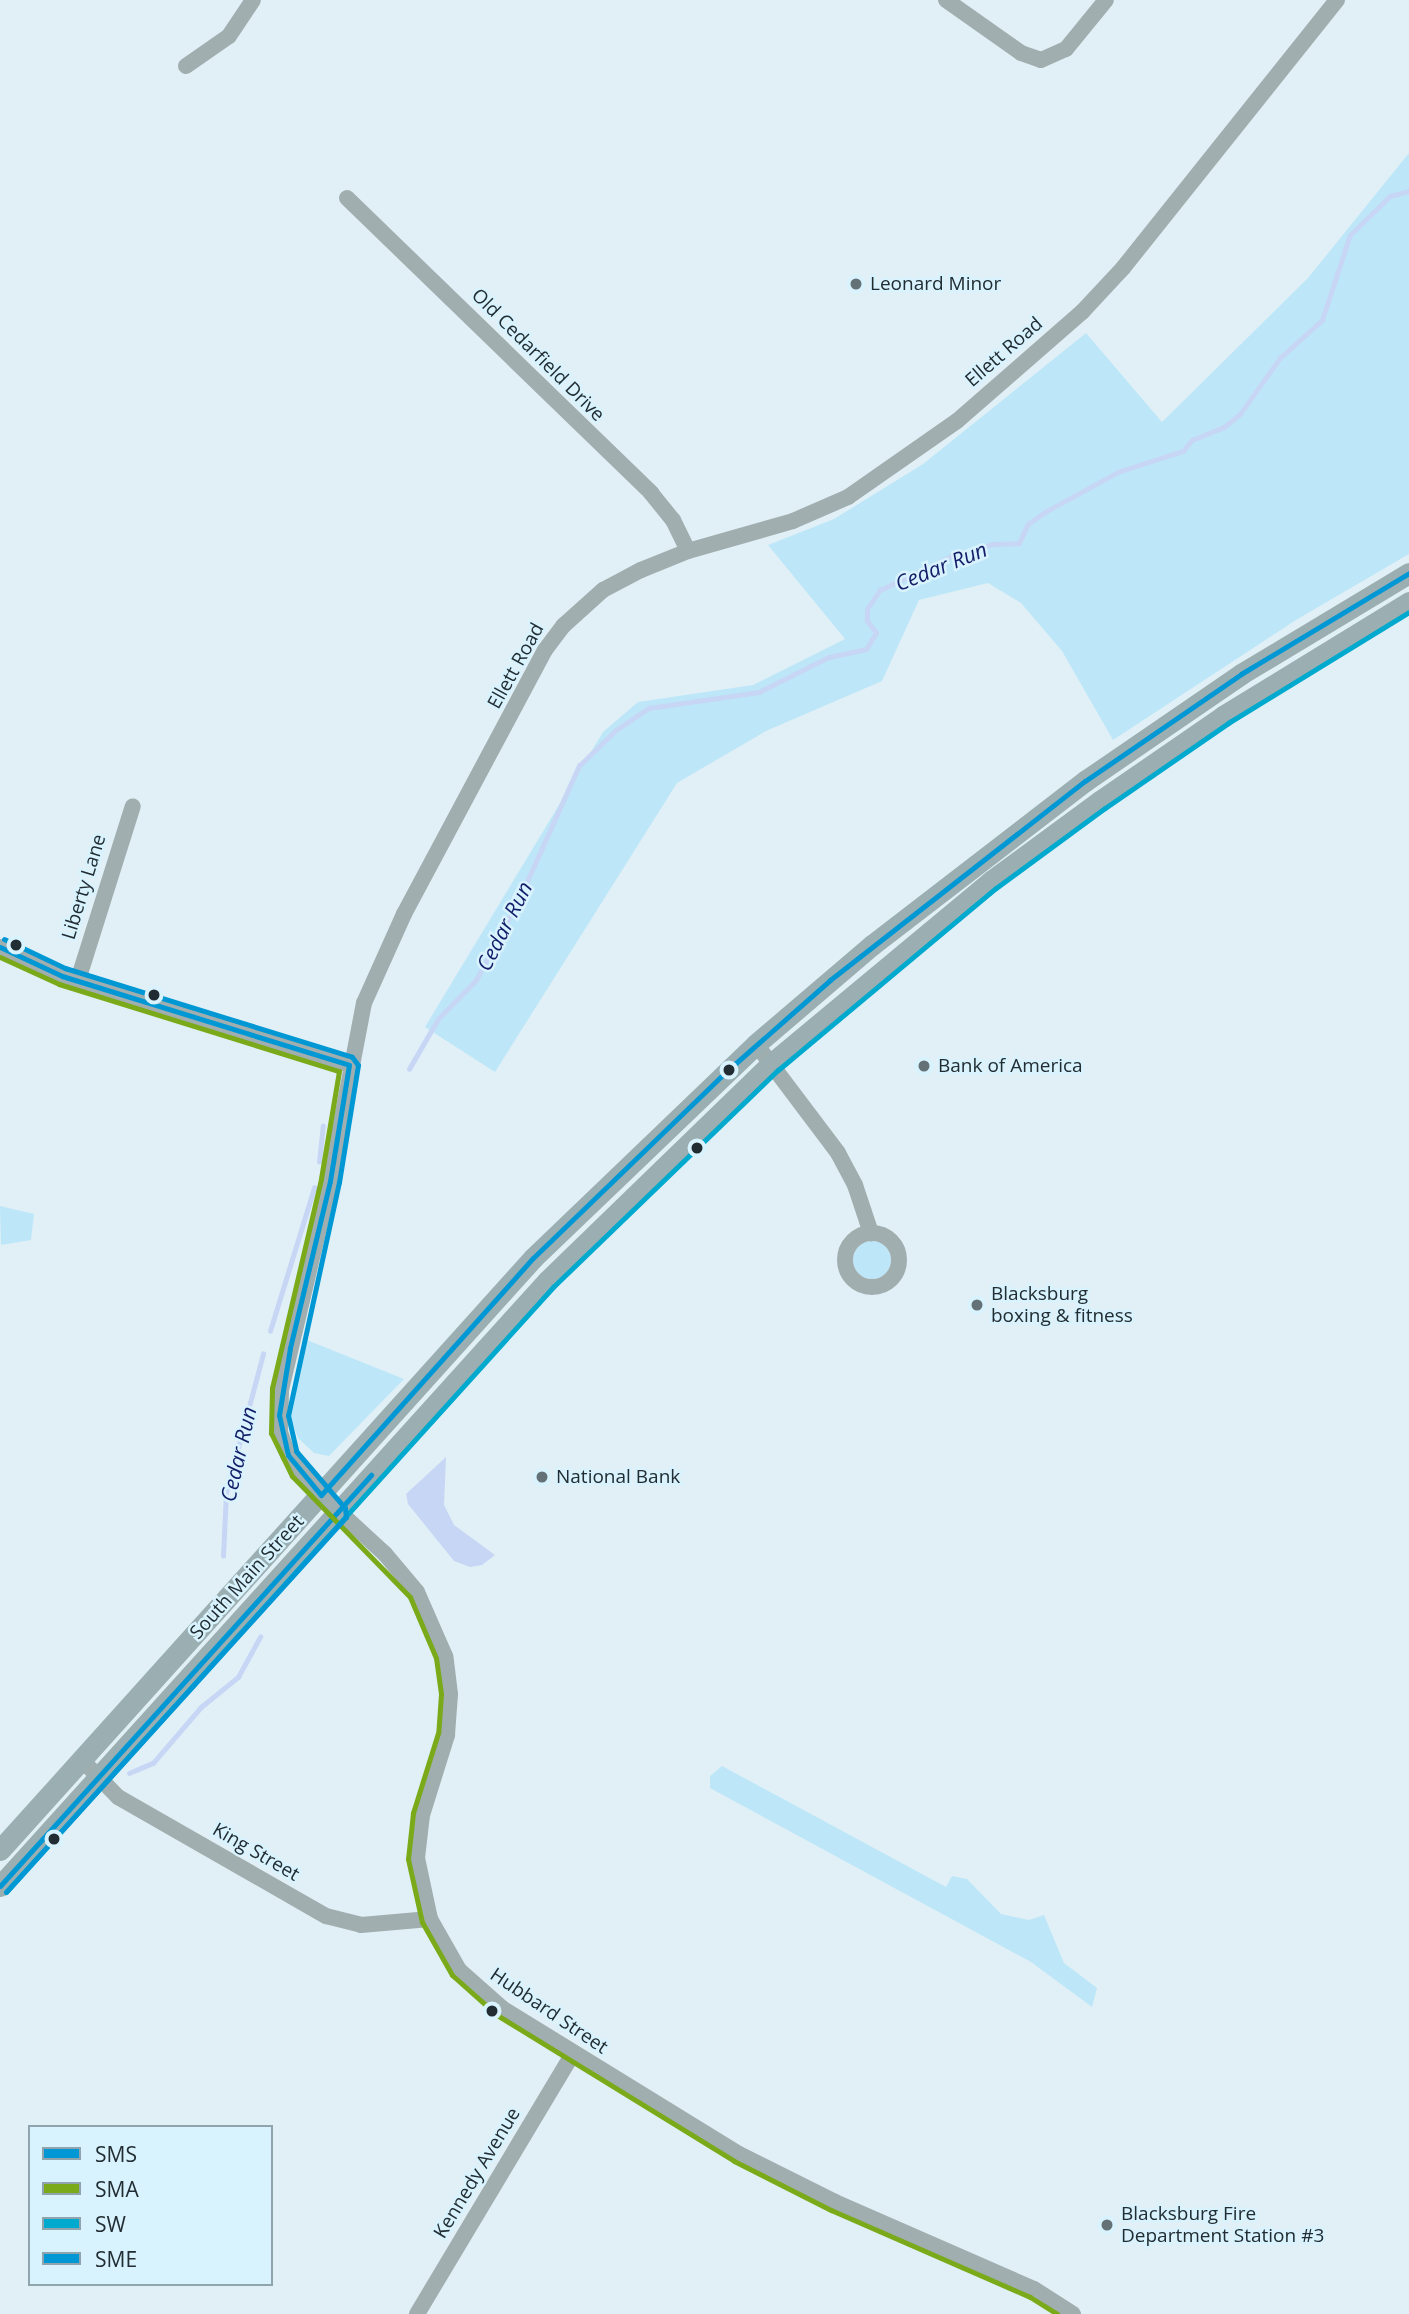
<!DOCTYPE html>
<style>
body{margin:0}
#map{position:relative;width:1409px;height:2314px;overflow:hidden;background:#e1f0f6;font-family:"Open Sans",sans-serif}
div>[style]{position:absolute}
.green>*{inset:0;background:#bde7f8}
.round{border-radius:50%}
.water>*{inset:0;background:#c7d6f5}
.stream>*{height:4.5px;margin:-2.25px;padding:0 2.25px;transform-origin:2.25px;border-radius:2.25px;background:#c7d6f5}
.minor>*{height:16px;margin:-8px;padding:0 8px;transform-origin:8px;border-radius:8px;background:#a0aeaf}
.minor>.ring{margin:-8px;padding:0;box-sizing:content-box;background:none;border:16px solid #a0aeaf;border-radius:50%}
.major>*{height:21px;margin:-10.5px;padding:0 10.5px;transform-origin:10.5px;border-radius:10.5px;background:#9bafb2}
.bus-1>*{height:5px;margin:-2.5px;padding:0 2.5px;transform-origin:2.5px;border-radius:2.5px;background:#0098d4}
.bus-2>*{height:5px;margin:-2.5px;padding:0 2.5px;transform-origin:2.5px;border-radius:2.5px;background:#7aaa1a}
.bus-3>*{height:5px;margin:-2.5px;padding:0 2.5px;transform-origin:2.5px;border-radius:2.5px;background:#00a9ce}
.bus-4>*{height:5px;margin:-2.5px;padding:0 2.5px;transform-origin:2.5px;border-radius:2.5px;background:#0098d4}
.dots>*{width:19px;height:19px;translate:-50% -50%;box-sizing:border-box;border:4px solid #d9f3fe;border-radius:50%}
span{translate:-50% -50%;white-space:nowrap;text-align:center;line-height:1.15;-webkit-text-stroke:5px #d9f3fe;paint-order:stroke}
.poi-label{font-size:19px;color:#212d32}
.left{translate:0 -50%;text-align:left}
.street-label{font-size:19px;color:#212d32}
.water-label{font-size:21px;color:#131d68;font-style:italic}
.legend{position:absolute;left:28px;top:2125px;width:245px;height:161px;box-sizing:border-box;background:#d9f3fe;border:2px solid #8fa4ac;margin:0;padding:9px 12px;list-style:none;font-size:21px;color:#212d32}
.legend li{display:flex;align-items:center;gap:14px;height:35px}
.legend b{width:35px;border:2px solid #8fa4ac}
</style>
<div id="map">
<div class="green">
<div style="clip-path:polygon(1409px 153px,1409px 554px,1296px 620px,1113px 740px,1062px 651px,1021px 603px,988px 583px,919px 600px,882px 681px,766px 731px,677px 783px,495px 1072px,425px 1027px,603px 732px,638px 702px,753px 685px,845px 639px,768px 545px,834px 519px,923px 464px,1086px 333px,1162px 422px,1308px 278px)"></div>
<div style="clip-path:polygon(0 1206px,34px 1214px,31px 1240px,1px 1245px)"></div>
<div class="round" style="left:853px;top:1241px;width:38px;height:38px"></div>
<div style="clip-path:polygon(307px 1340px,404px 1379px,329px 1456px,314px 1453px,298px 1438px,290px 1417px)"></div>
<div style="clip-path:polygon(722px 1766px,946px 1887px,952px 1876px,967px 1879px,1001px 1914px,1029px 1920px,1044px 1915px,1064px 1963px,1097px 1988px,1092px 2007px,1031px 1962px,710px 1788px,710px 1776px)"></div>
</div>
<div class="water">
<div style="clip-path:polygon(446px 1457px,444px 1505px,454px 1525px,495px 1555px,482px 1565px,470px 1567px,454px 1561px,408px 1504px,406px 1494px)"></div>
</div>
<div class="stream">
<div style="left:409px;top:1069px;width:58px;rotate:-59.9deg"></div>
<div style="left:438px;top:1019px;width:54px;rotate:-45.7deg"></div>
<div style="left:476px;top:980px;width:94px;rotate:-62.1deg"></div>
<div style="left:520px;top:897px;width:144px;rotate:-65.8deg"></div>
<div style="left:579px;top:766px;width:52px;rotate:-44.2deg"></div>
<div style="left:616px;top:730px;width:40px;rotate:-34deg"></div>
<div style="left:649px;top:708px;width:111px;rotate:-8.3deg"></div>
<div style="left:759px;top:692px;width:78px;rotate:-26.6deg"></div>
<div style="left:829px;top:657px;width:38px;rotate:-12deg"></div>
<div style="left:866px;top:649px;width:19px;rotate:-58deg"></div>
<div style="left:876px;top:633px;width:15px;rotate:-127deg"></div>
<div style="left:867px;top:621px;width:12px;rotate:-90deg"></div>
<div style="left:867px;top:609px;width:23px;rotate:-56deg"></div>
<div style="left:880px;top:590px;width:80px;rotate:-25.3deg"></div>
<div style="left:952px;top:556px;width:43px;rotate:-16.3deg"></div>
<div style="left:993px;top:544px;width:26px;rotate:-2deg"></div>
<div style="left:1019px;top:543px;width:21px;rotate:-65deg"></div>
<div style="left:1028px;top:524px;width:21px;rotate:-35deg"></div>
<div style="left:1045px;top:512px;width:83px;rotate:-28.7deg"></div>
<div style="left:1118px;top:472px;width:68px;rotate:-17.9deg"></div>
<div style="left:1183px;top:451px;width:14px;rotate:-51deg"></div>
<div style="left:1192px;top:440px;width:35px;rotate:-22deg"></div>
<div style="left:1224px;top:427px;width:21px;rotate:-39deg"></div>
<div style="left:1240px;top:414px;width:69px;rotate:-54.5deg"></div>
<div style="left:1280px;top:358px;width:57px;rotate:-42.1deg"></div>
<div style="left:1322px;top:320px;width:89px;rotate:-71.8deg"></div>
<div style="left:1350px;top:235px;width:56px;rotate:-44.3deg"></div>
<div style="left:1390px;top:196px;width:20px;rotate:-15deg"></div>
<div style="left:319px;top:1162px;width:36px;rotate:-84deg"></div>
<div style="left:270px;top:1331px;width:150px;rotate:-72.9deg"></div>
<div style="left:223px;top:1556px;width:63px;rotate:-87.3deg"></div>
<div style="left:226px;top:1493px;width:144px;rotate:-75.1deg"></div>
<div style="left:129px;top:1773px;width:26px;rotate:-23deg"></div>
<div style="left:153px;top:1763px;width:74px;rotate:-49.4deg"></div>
<div style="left:201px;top:1707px;width:48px;rotate:-39deg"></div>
<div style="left:238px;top:1677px;width:46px;rotate:-61.2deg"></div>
</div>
<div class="minor">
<div style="left:946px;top:0;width:92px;rotate:35.2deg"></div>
<div style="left:1021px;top:53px;width:21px;rotate:19deg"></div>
<div style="left:1041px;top:60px;width:27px;rotate:-24deg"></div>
<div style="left:1066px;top:49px;width:63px;rotate:-50.8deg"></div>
<div style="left:186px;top:66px;width:52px;rotate:-34.9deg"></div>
<div style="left:229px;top:36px;width:43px;rotate:-56.3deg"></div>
<div style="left:347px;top:198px;width:424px;rotate:44.1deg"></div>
<div style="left:651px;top:493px;width:35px;rotate:51deg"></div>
<div style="left:673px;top:520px;width:34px;rotate:64deg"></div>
<div style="left:0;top:947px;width:68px;rotate:25.1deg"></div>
<div style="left:62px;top:976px;width:300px;rotate:17.2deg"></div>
<div style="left:78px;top:980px;width:182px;rotate:-72.5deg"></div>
<div style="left:756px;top:1044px;width:136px;rotate:53deg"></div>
<div style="left:838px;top:1153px;width:36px;rotate:62deg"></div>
<div style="left:855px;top:1185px;width:51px;rotate:71.6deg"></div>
<div class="ring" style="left:845px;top:1233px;width:38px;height:38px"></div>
<div style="left:82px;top:1760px;width:52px;rotate:45.8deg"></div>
<div style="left:118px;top:1797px;width:240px;rotate:29.8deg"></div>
<div style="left:326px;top:1916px;width:36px;rotate:14deg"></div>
<div style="left:361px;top:1925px;width:69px;rotate:-5deg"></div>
<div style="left:417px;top:2314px;width:304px;rotate:-59.1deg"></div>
<div style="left:1073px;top:2314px;width:46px;rotate:-147.3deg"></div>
<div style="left:1034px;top:2289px;width:217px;rotate:-156.4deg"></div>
<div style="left:835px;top:2202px;width:107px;rotate:-153.4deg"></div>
<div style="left:739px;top:2154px;width:278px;rotate:-148.4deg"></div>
<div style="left:502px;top:2008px;width:57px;rotate:-138.5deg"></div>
<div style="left:459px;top:1970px;width:59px;rotate:-119.6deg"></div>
<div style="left:430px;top:1919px;width:62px;rotate:-102deg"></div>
<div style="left:417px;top:1858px;width:43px;rotate:-83.4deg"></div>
<div style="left:422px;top:1815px;width:84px;rotate:-72.6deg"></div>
<div style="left:447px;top:1735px;width:41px;rotate:-85.8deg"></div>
<div style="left:450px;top:1694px;width:38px;rotate:-97deg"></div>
<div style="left:445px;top:1656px;width:70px;rotate:-113.6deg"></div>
<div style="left:417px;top:1592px;width:50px;rotate:-130.1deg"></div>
<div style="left:385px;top:1554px;width:87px;rotate:-137.3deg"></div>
<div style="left:321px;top:1495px;width:52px;rotate:-129.5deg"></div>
<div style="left:288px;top:1455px;width:24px;rotate:-109deg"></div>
<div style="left:280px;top:1432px;width:42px;rotate:-88.6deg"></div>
<div style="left:281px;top:1390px;width:215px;rotate:-76.8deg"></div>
<div style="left:330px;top:1181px;width:181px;rotate:-79.2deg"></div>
<div style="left:364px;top:1003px;width:98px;rotate:-65.8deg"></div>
<div style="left:404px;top:914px;width:299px;rotate:-61.9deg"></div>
<div style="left:545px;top:650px;width:30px;rotate:-53deg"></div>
<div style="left:563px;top:626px;width:54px;rotate:-42deg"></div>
<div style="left:603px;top:590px;width:43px;rotate:-27.8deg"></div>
<div style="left:641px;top:570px;width:51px;rotate:-22deg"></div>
<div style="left:688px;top:551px;width:109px;rotate:-15.9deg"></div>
<div style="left:793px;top:521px;width:60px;rotate:-23.6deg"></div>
<div style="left:848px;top:497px;width:133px;rotate:-34.9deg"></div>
<div style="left:957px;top:421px;width:166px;rotate:-41.1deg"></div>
<div style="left:1082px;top:312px;width:60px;rotate:-47deg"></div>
<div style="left:1123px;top:268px;width:343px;rotate:-51.4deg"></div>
</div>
<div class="major">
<div style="left:0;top:1850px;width:797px;rotate:-48deg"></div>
<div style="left:533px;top:1258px;width:309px;rotate:-43.8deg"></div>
<div style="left:756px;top:1044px;width:153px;rotate:-40.5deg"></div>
<div style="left:872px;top:945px;width:269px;rotate:-37.6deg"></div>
<div style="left:1085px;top:781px;width:189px;rotate:-34.4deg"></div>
<div style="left:1241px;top:674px;width:196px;rotate:-31deg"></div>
<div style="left:0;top:1886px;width:816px;rotate:-47.88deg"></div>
<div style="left:547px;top:1281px;width:313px;rotate:-44.1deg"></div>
<div style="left:772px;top:1063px;width:285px;rotate:-39.7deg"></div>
<div style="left:991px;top:881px;width:135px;rotate:-36.3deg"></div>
<div style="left:1100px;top:801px;width:150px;rotate:-34.6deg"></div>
<div style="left:1223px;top:716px;width:218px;rotate:-31.5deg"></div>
</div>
<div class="bus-1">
<div style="left:0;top:947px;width:68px;rotate:25.1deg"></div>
<div style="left:62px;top:976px;width:300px;rotate:17.2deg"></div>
<div style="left:349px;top:1065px;width:118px;rotate:99.3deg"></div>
<div style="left:330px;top:1181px;width:172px;rotate:103.5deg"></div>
<div style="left:290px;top:1348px;width:68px;rotate:99.3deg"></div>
<div style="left:279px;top:1415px;width:41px;rotate:77.3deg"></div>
<div style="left:288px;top:1455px;width:52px;rotate:50.5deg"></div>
<div style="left:321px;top:1495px;width:318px;rotate:-48.2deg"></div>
<div style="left:533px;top:1258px;width:271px;rotate:-44deg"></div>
<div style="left:728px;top:1070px;width:136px;rotate:-41.4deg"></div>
<div style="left:830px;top:980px;width:323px;rotate:-38deg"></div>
<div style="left:1085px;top:781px;width:189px;rotate:-34.4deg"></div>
<div style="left:1241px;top:674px;width:196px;rotate:-31deg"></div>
<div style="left:0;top:1886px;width:554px;rotate:-47.93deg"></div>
</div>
<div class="bus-2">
<div style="left:0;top:957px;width:65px;rotate:24.6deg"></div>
<div style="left:59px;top:984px;width:293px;rotate:17.3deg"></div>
<div style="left:339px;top:1071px;width:109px;rotate:99.5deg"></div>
<div style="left:321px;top:1179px;width:215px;rotate:103.2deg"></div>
<div style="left:272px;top:1388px;width:45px;rotate:91.3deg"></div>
<div style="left:271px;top:1433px;width:48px;rotate:64deg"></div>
<div style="left:292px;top:1476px;width:169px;rotate:45.7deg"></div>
<div style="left:410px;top:1597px;width:66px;rotate:66.9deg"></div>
<div style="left:436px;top:1658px;width:36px;rotate:82deg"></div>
<div style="left:441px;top:1694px;width:39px;rotate:94deg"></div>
<div style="left:438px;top:1733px;width:84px;rotate:107.4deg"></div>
<div style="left:413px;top:1813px;width:46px;rotate:96.2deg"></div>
<div style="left:408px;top:1859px;width:65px;rotate:77.5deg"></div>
<div style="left:422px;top:1922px;width:61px;rotate:60.5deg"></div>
<div style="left:452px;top:1975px;width:60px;rotate:41.6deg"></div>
<div style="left:497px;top:2015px;width:278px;rotate:31.6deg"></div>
<div style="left:734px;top:2161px;width:109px;rotate:26.8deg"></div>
<div style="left:831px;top:2210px;width:217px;rotate:23.6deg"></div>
<div style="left:1030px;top:2297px;width:32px;rotate:32deg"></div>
</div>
<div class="bus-3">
<div style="left:6px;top:1892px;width:816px;rotate:-47.88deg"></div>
<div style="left:553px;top:1287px;width:313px;rotate:-44deg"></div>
<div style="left:778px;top:1070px;width:284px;rotate:-39.9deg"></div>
<div style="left:996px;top:888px;width:135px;rotate:-36.3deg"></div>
<div style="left:1105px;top:808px;width:150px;rotate:-34.6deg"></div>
<div style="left:1228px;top:723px;width:212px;rotate:-31.5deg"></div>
</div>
<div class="bus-4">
<div style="left:4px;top:939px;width:68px;rotate:25.4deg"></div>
<div style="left:65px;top:968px;width:300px;rotate:17.2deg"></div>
<div style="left:352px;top:1057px;width:10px;rotate:53deg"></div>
<div style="left:358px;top:1065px;width:119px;rotate:99.2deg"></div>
<div style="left:339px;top:1182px;width:239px;rotate:102.3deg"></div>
<div style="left:288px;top:1415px;width:37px;rotate:77deg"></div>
<div style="left:296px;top:1451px;width:75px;rotate:49.3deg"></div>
<div style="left:345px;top:1508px;width:9px;rotate:84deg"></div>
<div style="left:346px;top:1517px;width:506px;rotate:132.2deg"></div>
</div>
<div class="dots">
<div style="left:856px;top:284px;background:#647177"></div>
<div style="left:16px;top:945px;background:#212d32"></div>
<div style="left:154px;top:995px;background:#212d32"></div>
<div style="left:924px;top:1066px;background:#647177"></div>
<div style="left:729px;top:1070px;background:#212d32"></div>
<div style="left:697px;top:1148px;background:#212d32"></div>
<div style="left:977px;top:1305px;background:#647177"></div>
<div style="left:542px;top:1477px;background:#647177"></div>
<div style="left:54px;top:1839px;background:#212d32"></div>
<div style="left:492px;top:2011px;background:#212d32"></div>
<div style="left:1107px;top:2225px;background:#647177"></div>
</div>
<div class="poi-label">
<span class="left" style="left:870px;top:284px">Leonard Minor</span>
<span class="left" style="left:938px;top:1066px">Bank of America</span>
<span class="left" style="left:991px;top:1305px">Blacksburg<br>boxing &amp; fitness</span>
<span class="left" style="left:556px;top:1477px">National Bank</span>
<span class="left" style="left:1121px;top:2225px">Blacksburg Fire<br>Department Station #3</span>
</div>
<div class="street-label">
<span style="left:1004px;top:352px;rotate:-41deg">Ellett Road</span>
<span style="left:538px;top:355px;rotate:45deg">Old Cedarfield Drive</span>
<span style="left:516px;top:666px;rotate:-61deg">Ellett Road</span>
<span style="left:84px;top:887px;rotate:-73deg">Liberty Lane</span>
<span style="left:247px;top:1577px;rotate:-48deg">South Main Street</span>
<span style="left:256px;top:1852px;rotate:30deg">King Street</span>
<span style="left:549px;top:2011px;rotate:34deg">Hubbard Street</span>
<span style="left:477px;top:2173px;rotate:-59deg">Kennedy Avenue</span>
</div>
<div class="water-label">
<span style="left:941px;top:566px;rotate:-22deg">Cedar Run</span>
<span style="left:504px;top:926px;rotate:-63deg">Cedar Run</span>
<span style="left:238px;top:1454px;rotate:-77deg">Cedar Run</span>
</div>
<ul class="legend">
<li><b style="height:9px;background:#0098d4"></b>SMS</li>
<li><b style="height:9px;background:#7aaa1a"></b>SMA</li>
<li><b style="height:9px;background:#00a9ce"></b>SW</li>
<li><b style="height:9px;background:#0098d4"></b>SME</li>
</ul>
</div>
